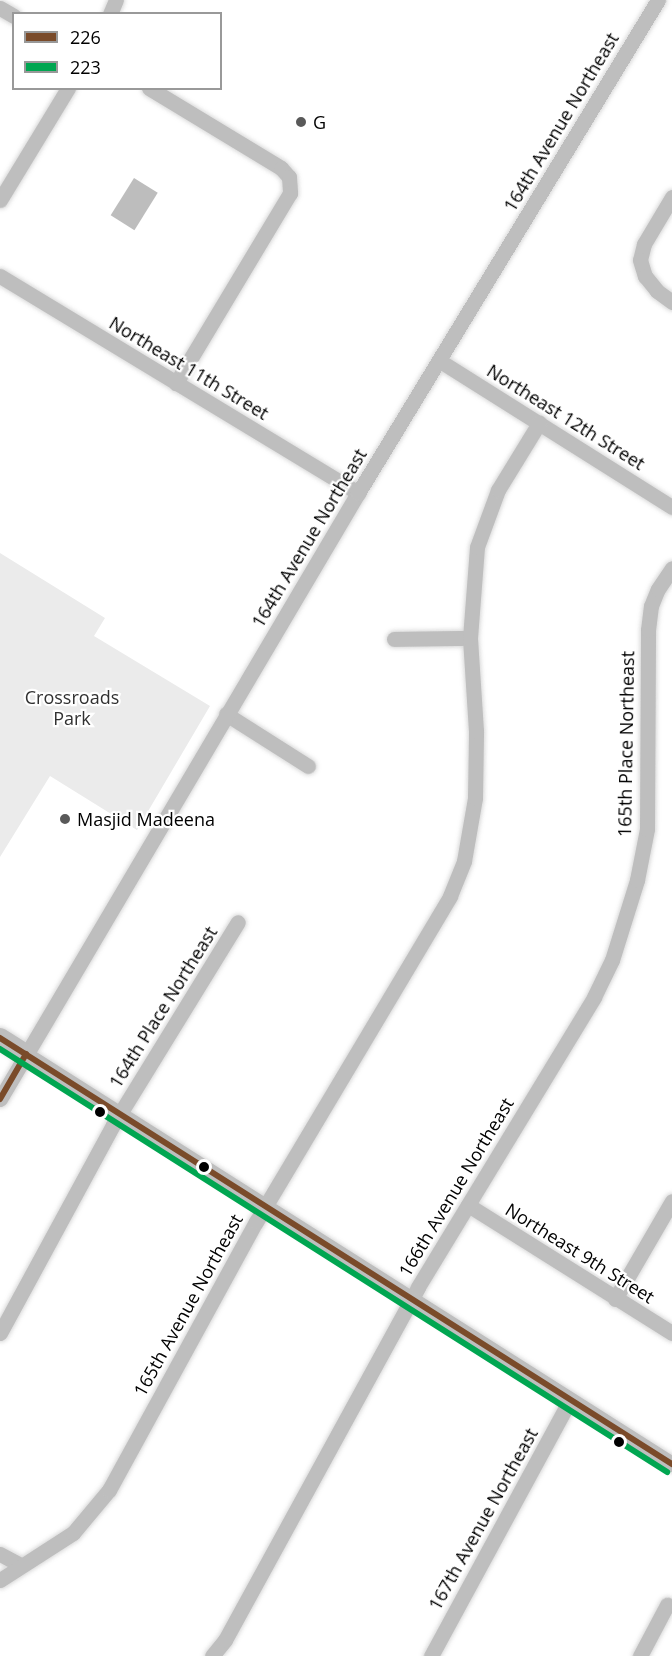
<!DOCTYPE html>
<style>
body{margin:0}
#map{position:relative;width:672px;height:1656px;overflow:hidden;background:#fff;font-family:"Open Sans",sans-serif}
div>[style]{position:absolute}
.green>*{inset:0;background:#ebebeb}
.water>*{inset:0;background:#bdbdbd;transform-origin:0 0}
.roads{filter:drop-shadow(0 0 2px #dbdbdb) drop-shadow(0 0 2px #dbdbdb)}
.minor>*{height:15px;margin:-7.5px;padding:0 7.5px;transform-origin:7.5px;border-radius:7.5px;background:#bebebe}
.major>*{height:20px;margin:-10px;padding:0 10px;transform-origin:10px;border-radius:10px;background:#bebebe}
.bus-1>*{height:6px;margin:-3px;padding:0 3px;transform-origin:3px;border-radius:3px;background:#7a4b2a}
.bus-2>*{height:6px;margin:-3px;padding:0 3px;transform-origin:3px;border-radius:3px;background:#00a651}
.dots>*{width:16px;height:16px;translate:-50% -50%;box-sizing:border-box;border:3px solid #fff;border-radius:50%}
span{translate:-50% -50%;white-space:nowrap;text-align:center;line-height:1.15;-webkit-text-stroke:4.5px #fff;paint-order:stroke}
.poi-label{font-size:18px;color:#000}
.left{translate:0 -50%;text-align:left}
.street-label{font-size:18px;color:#000}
.park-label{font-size:18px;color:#313131}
.legend{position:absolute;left:12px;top:12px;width:210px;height:78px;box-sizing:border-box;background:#fff;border:2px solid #999;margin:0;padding:8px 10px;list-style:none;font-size:18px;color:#000}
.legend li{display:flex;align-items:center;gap:12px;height:30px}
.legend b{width:30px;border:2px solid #999}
</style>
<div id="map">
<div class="green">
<div style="clip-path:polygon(0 553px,105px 618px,94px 636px,210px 706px,137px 830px,50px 776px,0 857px)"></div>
</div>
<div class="water">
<div style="left:134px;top:178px;width:28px;height:44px;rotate:32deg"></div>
</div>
<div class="roads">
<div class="minor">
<div style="left:0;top:8px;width:16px;rotate:30deg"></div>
<div style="left:110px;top:14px;width:15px;rotate:-67deg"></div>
<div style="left:149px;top:88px;width:154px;rotate:31.2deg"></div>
<div style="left:281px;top:168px;width:12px;rotate:48deg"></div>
<div style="left:289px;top:177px;width:16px;rotate:86deg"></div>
<div style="left:290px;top:193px;width:222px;rotate:121deg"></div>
<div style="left:672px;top:197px;width:55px;rotate:120.8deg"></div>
<div style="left:644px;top:244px;width:16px;rotate:104deg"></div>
<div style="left:640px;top:260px;width:17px;rotate:73deg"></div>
<div style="left:645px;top:276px;width:19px;rotate:51deg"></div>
<div style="left:657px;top:291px;width:19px;rotate:36deg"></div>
<div style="left:0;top:200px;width:131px;rotate:-58.7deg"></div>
<div style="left:0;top:276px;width:419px;rotate:31.2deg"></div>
<div style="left:440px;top:361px;width:274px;rotate:32.2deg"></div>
<div style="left:394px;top:639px;width:76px;rotate:-0.8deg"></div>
<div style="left:226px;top:714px;width:97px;rotate:32.4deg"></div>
<div style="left:26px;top:1054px;width:765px;rotate:32.4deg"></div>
<div style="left:0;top:1099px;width:704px;rotate:-59.43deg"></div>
<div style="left:358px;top:493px;width:577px;rotate:-58.68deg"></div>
<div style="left:468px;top:1205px;width:241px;rotate:32.1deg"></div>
<div style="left:615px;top:1299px;width:113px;rotate:-59.8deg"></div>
<div style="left:0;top:1333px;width:237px;rotate:-61.5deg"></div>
<div style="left:113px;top:1125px;width:238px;rotate:-58.4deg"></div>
<div style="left:0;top:1554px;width:24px;rotate:28deg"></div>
<div style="left:0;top:1580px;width:87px;rotate:-32.8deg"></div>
<div style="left:73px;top:1533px;width:56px;rotate:-50.1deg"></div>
<div style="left:109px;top:1490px;width:306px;rotate:-61.3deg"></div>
<div style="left:256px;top:1222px;width:379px;rotate:-59.2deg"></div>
<div style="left:450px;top:896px;width:38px;rotate:-68deg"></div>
<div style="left:464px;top:861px;width:64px;rotate:-80.1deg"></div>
<div style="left:475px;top:798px;width:67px;rotate:-89.1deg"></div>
<div style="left:476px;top:731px;width:93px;rotate:-93.7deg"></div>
<div style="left:470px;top:638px;width:91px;rotate:-85.6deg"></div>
<div style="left:477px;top:547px;width:61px;rotate:-69.8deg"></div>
<div style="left:498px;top:490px;width:79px;rotate:-58.5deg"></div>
<div style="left:212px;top:1656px;width:21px;rotate:-51deg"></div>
<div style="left:225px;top:1640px;width:402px;rotate:-61.3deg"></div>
<div style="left:418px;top:1287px;width:339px;rotate:-58.7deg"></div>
<div style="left:594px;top:997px;width:41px;rotate:-64.1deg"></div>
<div style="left:612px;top:960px;width:84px;rotate:-72.6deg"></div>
<div style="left:637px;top:880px;width:52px;rotate:-78.9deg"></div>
<div style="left:647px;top:829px;width:199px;rotate:-89.7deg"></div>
<div style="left:648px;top:630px;width:24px;rotate:-83deg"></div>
<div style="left:651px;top:606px;width:18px;rotate:-68deg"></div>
<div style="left:658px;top:589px;width:25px;rotate:-56deg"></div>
<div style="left:431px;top:1656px;width:291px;rotate:-61.5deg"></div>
<div style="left:640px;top:1656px;width:58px;rotate:-62.1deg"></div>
</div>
<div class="major">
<div style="left:0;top:1038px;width:31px;rotate:32deg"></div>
</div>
</div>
<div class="bus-1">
<div style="left:0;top:1038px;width:796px;rotate:32.37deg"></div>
<div style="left:0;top:1099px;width:52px;rotate:-60deg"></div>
</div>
<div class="bus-2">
<div style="left:0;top:1049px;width:790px;rotate:32.38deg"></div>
</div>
<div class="dots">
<div style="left:301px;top:122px;background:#595959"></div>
<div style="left:65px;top:819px;background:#595959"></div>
<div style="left:100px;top:1112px;background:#000"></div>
<div style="left:204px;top:1167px;background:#000"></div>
<div style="left:619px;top:1442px;background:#000"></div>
</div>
<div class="poi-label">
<span class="left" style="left:313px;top:122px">G</span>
<span class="left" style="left:77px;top:819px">Masjid Madeena</span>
</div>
<div class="street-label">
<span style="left:561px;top:122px;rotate:-59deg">164th Avenue Northeast</span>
<span style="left:189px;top:368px;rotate:31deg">Northeast 11th Street</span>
<span style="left:566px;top:417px;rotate:32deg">Northeast 12th Street</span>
<span style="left:309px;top:538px;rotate:-59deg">164th Avenue Northeast</span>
<span style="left:626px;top:744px;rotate:-89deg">165th Place Northeast</span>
<span style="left:163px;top:1007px;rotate:-58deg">164th Place Northeast</span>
<span style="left:456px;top:1187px;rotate:-59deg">166th Avenue Northeast</span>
<span style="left:580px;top:1253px;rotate:32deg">Northeast 9th Street</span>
<span style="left:188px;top:1305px;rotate:-61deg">165th Avenue Northeast</span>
<span style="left:483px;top:1519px;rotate:-61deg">167th Avenue Northeast</span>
</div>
<div class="park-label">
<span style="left:72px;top:708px">Crossroads<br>Park</span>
</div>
<ul class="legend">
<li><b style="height:8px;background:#7a4b2a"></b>226</li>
<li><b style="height:8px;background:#00a651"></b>223</li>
</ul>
</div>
